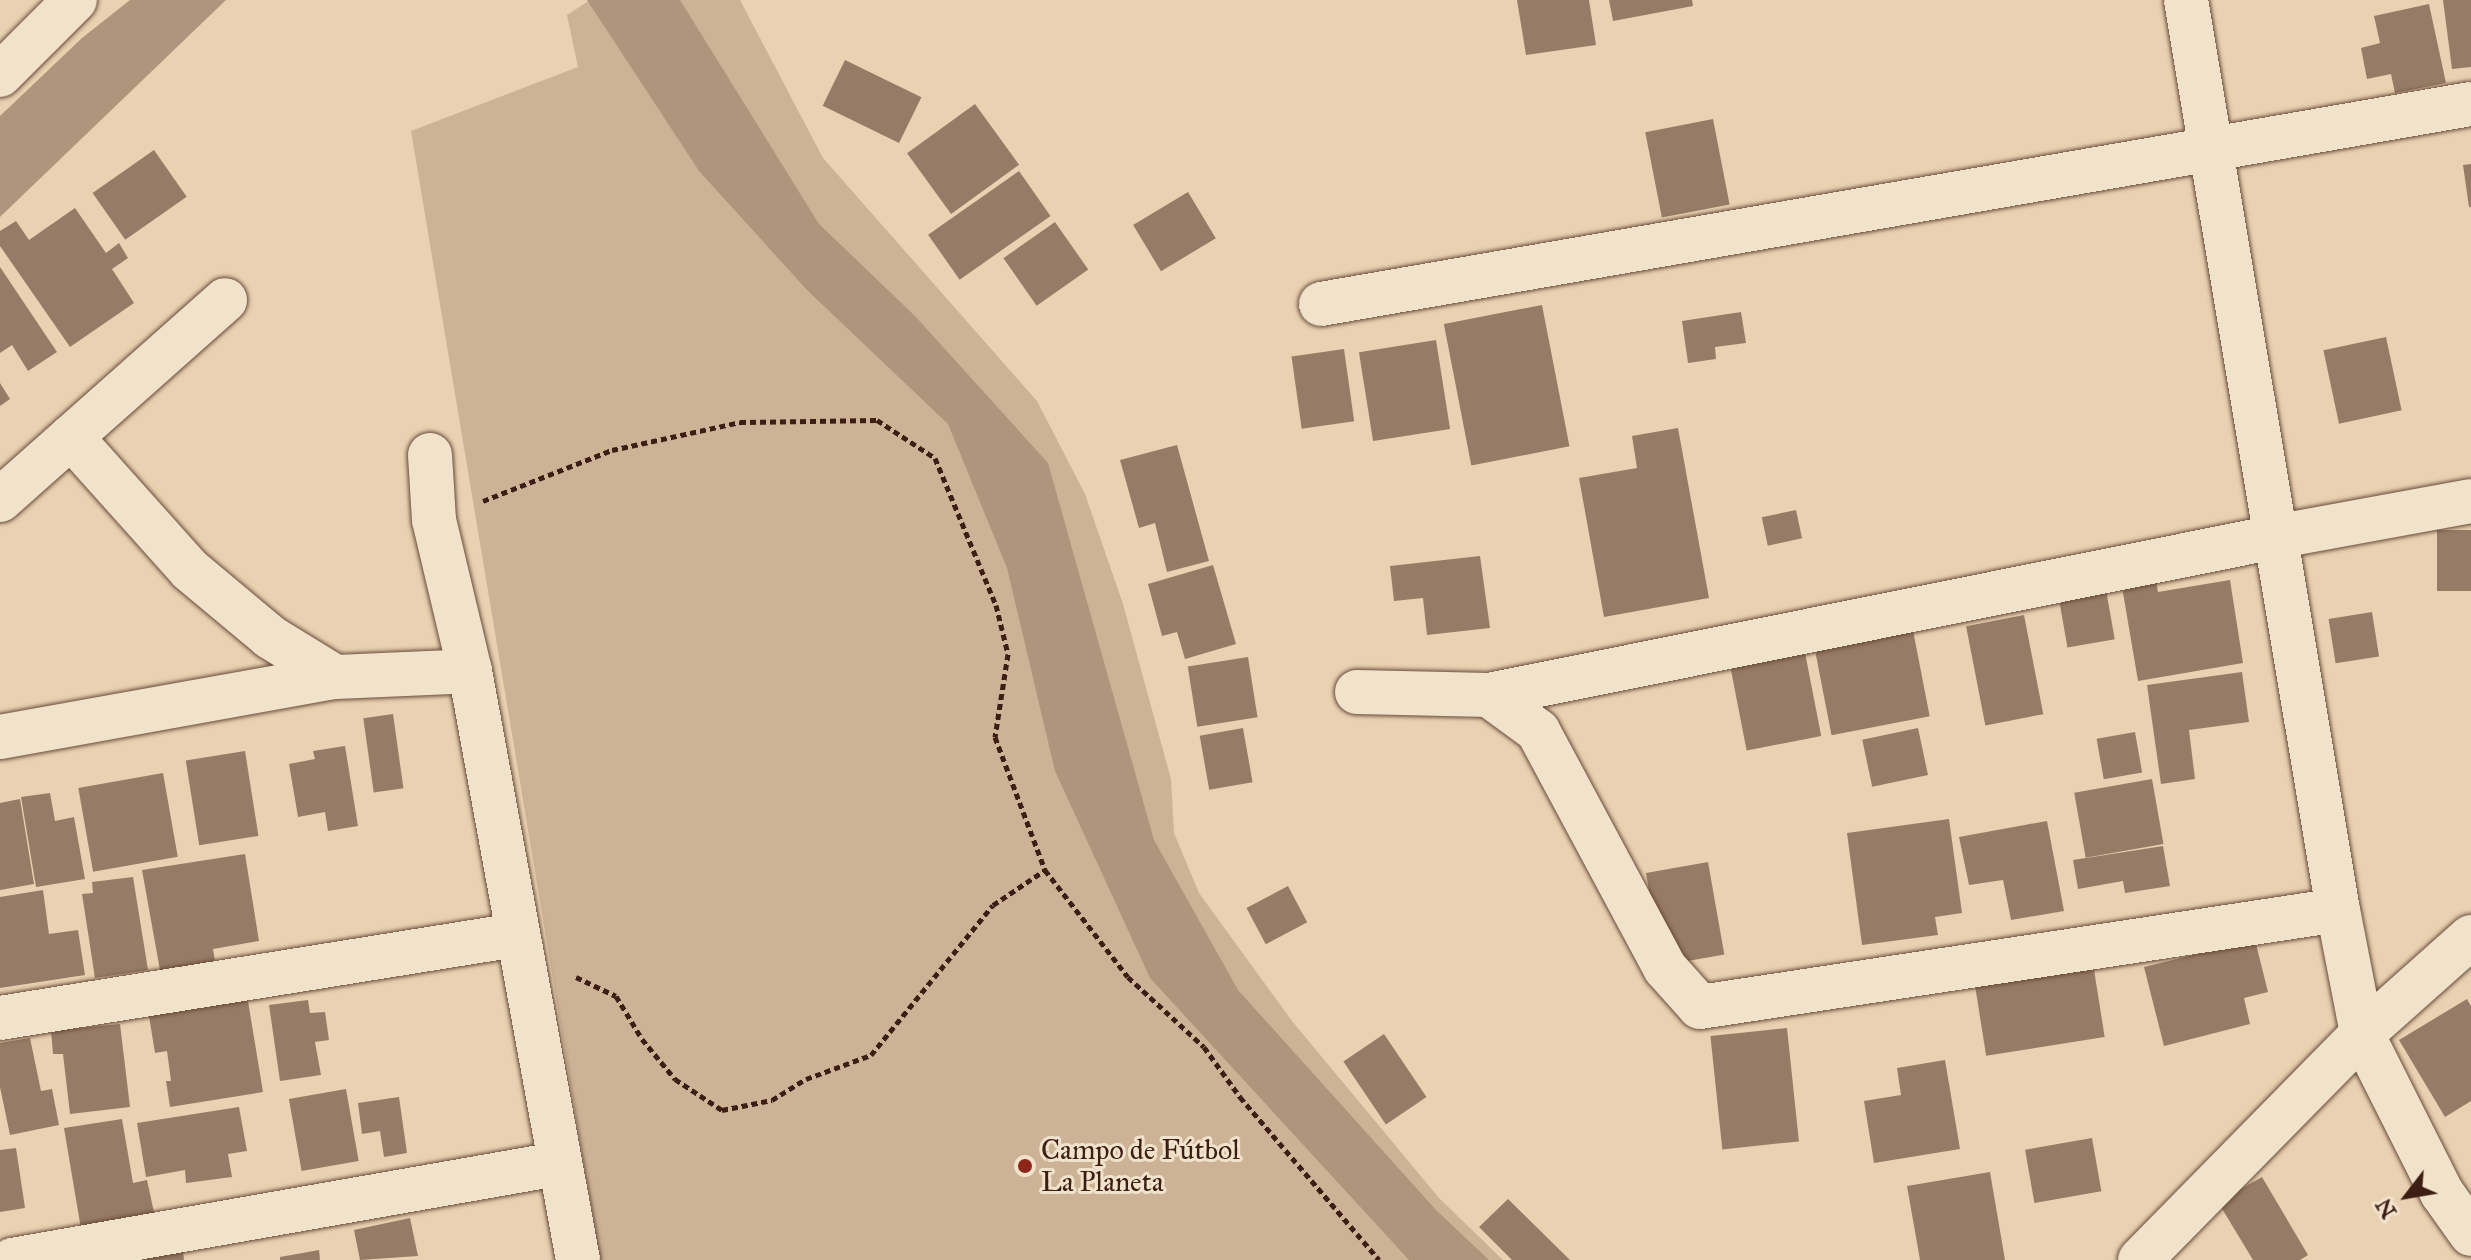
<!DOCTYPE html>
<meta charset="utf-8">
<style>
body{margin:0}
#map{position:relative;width:2471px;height:1260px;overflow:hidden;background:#e9d2b1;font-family:"IM FELL Great Primer",serif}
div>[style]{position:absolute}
.green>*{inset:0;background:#ccb396}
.water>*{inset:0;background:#af957c}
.building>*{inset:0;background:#967c66;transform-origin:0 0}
.path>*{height:5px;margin-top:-2.5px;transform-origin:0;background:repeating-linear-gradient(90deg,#3d1e14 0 6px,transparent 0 10px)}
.roads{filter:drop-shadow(0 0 2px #684b3b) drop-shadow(0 0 2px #684b3b)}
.minor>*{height:44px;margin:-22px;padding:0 22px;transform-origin:22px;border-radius:22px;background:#f1e2cc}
.dots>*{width:22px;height:22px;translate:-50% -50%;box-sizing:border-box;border:4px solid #f1e2cc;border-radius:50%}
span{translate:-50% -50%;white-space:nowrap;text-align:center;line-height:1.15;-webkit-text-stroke:6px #f1e2cc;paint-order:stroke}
.poi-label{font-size:28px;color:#3d1e14}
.left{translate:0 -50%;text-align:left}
.north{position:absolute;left:2367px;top:1156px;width:80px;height:80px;-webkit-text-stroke:6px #f1e2cc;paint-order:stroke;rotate:239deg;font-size:22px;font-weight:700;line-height:32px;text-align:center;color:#3d1e14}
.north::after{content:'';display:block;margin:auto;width:28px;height:36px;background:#3d1e14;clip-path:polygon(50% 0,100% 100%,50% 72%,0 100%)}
</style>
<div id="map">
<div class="green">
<div style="clip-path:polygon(590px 0,740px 0,823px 158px,1037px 401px,1085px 494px,1123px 604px,1171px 779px,1174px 833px,1199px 893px,1292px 1021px,1439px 1198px,1503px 1260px,600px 1260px,411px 131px,578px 67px,567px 15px)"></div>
</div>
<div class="water">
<div style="clip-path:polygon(130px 0,226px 0,0 217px,0 116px,82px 38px)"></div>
<div style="clip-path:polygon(587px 0,680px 0,819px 224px,915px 316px,1048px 463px,1154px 840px,1238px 990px,1436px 1210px,1489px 1260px,1409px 1260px,1150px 978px,1055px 771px,1007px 568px,948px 424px,807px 290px,699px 171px)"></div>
</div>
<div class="building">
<div style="clip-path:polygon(1517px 0,1589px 0,1596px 45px,1526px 55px)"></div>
<div style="clip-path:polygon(1609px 0,1692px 0,1693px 6px,1613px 21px)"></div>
<div style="clip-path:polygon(2443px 0,2471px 0,2471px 67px,2452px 69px)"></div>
<div style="clip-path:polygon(2429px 4px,2446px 83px,2395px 93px,2391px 74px,2367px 79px,2361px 48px,2380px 43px,2374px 16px)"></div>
<div style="left:845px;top:60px;width:85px;height:51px;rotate:26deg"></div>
<div style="left:975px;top:104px;width:75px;height:84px;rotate:54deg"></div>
<div style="left:1713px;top:119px;width:87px;height:69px;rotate:79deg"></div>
<div style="left:154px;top:150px;width:57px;height:75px;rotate:55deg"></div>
<div style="clip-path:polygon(2471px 164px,2471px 207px,2469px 207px,2463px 165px)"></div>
<div style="left:1019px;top:171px;width:55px;height:111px;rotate:55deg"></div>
<div style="left:1188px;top:192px;width:54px;height:64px;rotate:59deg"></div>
<div style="clip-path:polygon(75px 208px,106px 253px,119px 243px,128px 258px,112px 269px,134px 303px,70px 347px,0 246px,0 231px,16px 221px,29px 240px)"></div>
<div style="left:1055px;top:222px;width:58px;height:63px;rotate:55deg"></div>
<div style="clip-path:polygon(0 267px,57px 352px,28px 371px,12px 345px,0 353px)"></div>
<div style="left:1542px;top:305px;width:144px;height:100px;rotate:79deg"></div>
<div style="clip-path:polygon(1741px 312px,1746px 343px,1715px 347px,1716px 359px,1688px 363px,1682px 321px)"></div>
<div style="left:2386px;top:337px;width:75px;height:64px;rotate:78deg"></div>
<div style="left:1436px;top:340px;width:90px;height:78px;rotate:81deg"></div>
<div style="left:1344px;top:349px;width:73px;height:53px;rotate:82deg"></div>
<div style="clip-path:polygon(0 383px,10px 399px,0 406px)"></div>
<div style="clip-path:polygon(1678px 428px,1709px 598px,1604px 617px,1579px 478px,1637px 468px,1632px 436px)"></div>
<div style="clip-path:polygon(1177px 445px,1209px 561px,1167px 572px,1155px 523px,1139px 528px,1120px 460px)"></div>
<div style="left:1796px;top:510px;width:29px;height:35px;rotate:78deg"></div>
<div style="left:2471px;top:530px;width:61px;height:34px;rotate:90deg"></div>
<div style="clip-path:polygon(1480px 556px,1490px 628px,1427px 635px,1423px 598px,1394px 601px,1390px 566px)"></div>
<div style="clip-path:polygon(1213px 565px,1236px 644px,1185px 659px,1177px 632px,1162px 636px,1148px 584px)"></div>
<div style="clip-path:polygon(2154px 570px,2158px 592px,2230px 580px,2243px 663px,2138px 681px,2120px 575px)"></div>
<div style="left:2105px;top:584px;width:56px;height:48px;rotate:80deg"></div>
<div style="left:2372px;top:612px;width:45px;height:44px;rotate:81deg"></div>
<div style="left:2024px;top:615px;width:101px;height:59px;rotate:79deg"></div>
<div style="left:1911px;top:620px;width:98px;height:100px;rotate:79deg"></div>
<div style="left:1801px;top:632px;width:106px;height:76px;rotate:79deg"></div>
<div style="left:1248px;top:657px;width:61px;height:61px;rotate:81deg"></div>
<div style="clip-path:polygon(2242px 672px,2249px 722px,2189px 730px,2195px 779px,2161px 784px,2147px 685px)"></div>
<div style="left:393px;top:714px;width:75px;height:30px;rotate:82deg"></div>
<div style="left:1243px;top:728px;width:55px;height:44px;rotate:80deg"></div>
<div style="left:1918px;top:728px;width:48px;height:57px;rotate:78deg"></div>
<div style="left:2135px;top:732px;width:41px;height:39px;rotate:80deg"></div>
<div style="clip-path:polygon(345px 746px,358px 826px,328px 831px,325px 812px,298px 817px,289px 764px,315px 759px,313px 751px)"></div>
<div style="left:245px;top:751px;width:86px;height:60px;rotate:81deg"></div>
<div style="left:163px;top:773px;width:85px;height:86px;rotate:80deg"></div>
<div style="left:2152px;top:779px;width:66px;height:79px;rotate:80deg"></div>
<div style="clip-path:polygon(50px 793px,55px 821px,74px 817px,85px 879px,36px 887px,21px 797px)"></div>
<div style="clip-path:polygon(20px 799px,34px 884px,0 890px,0 803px)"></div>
<div style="clip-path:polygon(1949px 819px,1962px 913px,1935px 917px,1938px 935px,1862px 945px,1847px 833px)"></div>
<div style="clip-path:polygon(2047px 821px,2064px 911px,2011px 920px,2003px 880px,1969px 885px,1959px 837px)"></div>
<div style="clip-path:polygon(2163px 846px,2170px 886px,2125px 893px,2123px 881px,2078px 889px,2073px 860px)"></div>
<div style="clip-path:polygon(245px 854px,259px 941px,213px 949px,216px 967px,161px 976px,142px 870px)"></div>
<div style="left:1708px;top:862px;width:94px;height:63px;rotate:80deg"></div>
<div style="clip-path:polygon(133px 877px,148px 970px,95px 978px,82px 894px,93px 893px,92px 882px)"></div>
<div style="left:1288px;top:886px;width:41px;height:47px;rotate:62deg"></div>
<div style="clip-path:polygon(43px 890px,49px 934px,78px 930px,85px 975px,0 988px,0 897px)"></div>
<div style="clip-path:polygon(2255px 940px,2268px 992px,2244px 998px,2250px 1024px,2164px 1046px,2144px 967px)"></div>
<div style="left:2092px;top:957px;width:81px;height:120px;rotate:81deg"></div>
<div style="clip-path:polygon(247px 995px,263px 1092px,170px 1107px,166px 1081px,171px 1081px,167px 1051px,155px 1053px,148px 1010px)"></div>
<div style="clip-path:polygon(2467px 999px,2471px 1006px,2471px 1101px,2445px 1117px,2399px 1040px)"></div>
<div style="clip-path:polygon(308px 1000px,310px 1013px,325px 1012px,329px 1040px,315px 1042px,321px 1075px,280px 1081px,269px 1005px)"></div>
<div style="clip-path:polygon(120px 1024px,130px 1107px,70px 1114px,63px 1054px,53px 1054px,51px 1031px)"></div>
<div style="left:1787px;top:1028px;width:114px;height:77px;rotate:84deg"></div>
<div style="left:1384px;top:1034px;width:76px;height:49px;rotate:56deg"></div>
<div style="clip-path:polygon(30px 1038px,41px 1091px,52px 1089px,59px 1125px,10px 1135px,0 1087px,0 1043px)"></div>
<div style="clip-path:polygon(1945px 1060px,1960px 1149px,1874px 1163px,1864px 1101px,1901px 1095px,1897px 1068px)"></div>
<div style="left:346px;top:1089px;width:73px;height:58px;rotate:80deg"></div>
<div style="clip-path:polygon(399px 1097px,407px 1153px,384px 1157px,380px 1131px,362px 1134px,358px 1103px)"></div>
<div style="clip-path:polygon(239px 1107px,247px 1151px,228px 1154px,232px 1177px,186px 1183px,185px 1170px,146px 1177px,137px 1123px)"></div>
<div style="clip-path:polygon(122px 1119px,133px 1183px,147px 1180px,155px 1217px,81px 1229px,64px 1128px)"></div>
<div style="left:2092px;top:1138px;width:54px;height:68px;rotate:80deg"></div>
<div style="clip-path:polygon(16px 1148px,25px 1208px,0 1212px,0 1150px)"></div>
<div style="clip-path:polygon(1990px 1172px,2005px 1260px,1920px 1260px,1907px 1186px)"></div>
<div style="clip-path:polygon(2262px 1177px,2308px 1255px,2300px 1260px,2253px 1260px,2218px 1202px)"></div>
<div style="clip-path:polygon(1508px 1199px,1570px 1260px,1512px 1260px,1479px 1227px)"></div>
<div style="clip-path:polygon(410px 1218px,418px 1256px,360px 1260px,354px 1230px)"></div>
<div style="clip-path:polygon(319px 1250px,320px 1260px,280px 1260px,280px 1257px)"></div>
<div style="clip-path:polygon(183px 1251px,184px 1260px,143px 1260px,142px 1259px)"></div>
</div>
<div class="path">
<div style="left:483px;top:501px;width:139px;rotate:-21.6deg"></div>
<div style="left:612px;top:450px;width:131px;rotate:-12.3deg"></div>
<div style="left:740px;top:422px;width:137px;rotate:-0.8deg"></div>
<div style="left:877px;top:420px;width:69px;rotate:33.2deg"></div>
<div style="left:935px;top:458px;width:159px;rotate:67.5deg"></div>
<div style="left:996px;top:605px;width:50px;rotate:76.2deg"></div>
<div style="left:1008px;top:654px;width:84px;rotate:98.9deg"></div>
<div style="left:995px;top:737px;width:142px;rotate:69.4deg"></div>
<div style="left:1045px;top:870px;width:135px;rotate:52.2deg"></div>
<div style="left:1128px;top:977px;width:103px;rotate:42.6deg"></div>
<div style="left:1204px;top:1047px;width:62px;rotate:54.2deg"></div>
<div style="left:1240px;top:1097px;width:214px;rotate:49.5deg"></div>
<div style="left:576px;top:977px;width:44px;rotate:25.4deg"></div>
<div style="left:616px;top:996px;width:50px;rotate:58.8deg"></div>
<div style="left:642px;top:1039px;width:52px;rotate:50.5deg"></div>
<div style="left:675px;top:1079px;width:56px;rotate:33.4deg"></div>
<div style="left:722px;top:1110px;width:51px;rotate:-11.3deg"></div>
<div style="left:772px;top:1100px;width:40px;rotate:-32deg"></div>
<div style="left:806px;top:1079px;width:69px;rotate:-20.3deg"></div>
<div style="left:871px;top:1055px;width:193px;rotate:-50.9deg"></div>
<div style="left:993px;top:905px;width:63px;rotate:-33.9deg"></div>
</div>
<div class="roads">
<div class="minor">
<div style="left:2186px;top:0;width:923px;rotate:80.52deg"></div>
<div style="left:2338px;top:910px;width:126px;rotate:79deg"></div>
<div style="left:2362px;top:1034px;width:178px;rotate:63.3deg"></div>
<div style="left:2442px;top:1193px;width:50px;rotate:54.7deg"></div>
<div style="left:0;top:75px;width:106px;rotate:-45deg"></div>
<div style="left:1321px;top:304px;width:1167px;rotate:-9.87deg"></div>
<div style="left:71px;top:437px;width:178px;rotate:48.2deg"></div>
<div style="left:190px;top:570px;width:104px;rotate:39.9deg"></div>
<div style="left:270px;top:637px;width:76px;rotate:31.6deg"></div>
<div style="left:430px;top:455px;width:65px;rotate:86.5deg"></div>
<div style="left:434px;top:520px;width:155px;rotate:76.6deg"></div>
<div style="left:470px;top:671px;width:599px;rotate:79.61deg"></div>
<div style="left:0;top:500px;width:301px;rotate:-41.6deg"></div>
<div style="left:1357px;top:692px;width:132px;rotate:1.3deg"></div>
<div style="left:1489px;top:695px;width:61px;rotate:36.3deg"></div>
<div style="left:1538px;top:731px;width:269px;rotate:61.8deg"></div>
<div style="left:1665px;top:968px;width:52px;rotate:48.1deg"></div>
<div style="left:1700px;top:1007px;width:645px;rotate:-8.64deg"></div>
<div style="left:1489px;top:695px;width:802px;rotate:-11.37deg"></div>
<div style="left:2275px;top:537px;width:199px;rotate:-10.4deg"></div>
<div style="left:0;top:737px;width:340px;rotate:-10.2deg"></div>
<div style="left:335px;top:677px;width:135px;rotate:-2.5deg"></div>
<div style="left:0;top:1018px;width:523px;rotate:-9.14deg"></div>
<div style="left:12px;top:1260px;width:553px;rotate:-9.99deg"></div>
<div style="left:2140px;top:1260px;width:317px;rotate:-45.5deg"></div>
<div style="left:2362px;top:1034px;width:146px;rotate:-41.7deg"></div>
</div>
</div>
<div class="dots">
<div style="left:1025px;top:1166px;background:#8f2418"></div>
</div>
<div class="poi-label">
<span class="left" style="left:1041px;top:1166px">Campo de Fútbol<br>La Planeta</span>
</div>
<div class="north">N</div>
</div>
